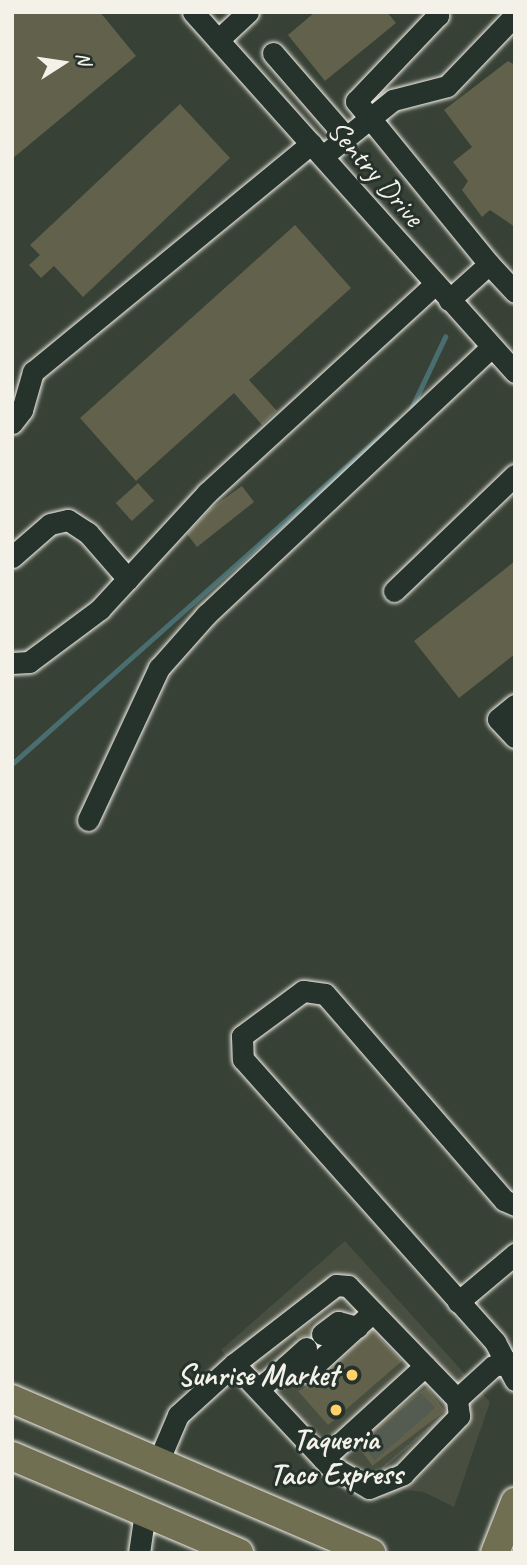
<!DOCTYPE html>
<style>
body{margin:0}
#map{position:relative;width:527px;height:1565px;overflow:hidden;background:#384136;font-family:Caveat,sans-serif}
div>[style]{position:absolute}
.built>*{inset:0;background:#484e40}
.stream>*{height:4.5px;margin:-2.25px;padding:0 2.25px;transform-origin:2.25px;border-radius:2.25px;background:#4a6e70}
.building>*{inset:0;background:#61614c;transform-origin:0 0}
.minor-tunnel>*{height:21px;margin-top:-10.5px;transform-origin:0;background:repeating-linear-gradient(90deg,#545b51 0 21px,transparent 0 31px)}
.roads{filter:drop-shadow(0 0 2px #f4f1e8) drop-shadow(0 0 2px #f4f1e8)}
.minor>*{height:21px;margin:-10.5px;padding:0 10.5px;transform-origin:10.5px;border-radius:10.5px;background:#26332d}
.major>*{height:28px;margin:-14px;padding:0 14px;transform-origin:14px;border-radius:14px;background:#706f52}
.dots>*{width:19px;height:19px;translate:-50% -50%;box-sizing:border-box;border:4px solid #26332d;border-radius:50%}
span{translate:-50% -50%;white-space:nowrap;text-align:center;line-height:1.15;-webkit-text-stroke:6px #26332d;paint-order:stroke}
.street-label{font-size:30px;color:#f4f1e8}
.poi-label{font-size:30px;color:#f4f1e8;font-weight:700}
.right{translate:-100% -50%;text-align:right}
.frame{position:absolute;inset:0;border:14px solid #f4f1e8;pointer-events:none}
.north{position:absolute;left:28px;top:28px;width:70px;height:70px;-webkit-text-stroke:5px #26332d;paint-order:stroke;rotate:78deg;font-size:19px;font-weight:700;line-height:28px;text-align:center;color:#f4f1e8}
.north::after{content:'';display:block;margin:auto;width:24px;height:32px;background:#f4f1e8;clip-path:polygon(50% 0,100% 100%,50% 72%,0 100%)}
</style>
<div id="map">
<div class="built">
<div style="clip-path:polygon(345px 1241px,490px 1402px,454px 1507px,424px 1492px,404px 1490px,388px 1499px,345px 1490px,309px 1467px,221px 1350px)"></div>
</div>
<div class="stream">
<div style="left:411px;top:409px;width:80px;rotate:-64.7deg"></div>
<div style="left:12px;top:764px;width:514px;rotate:-41.69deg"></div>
</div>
<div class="building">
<div style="clip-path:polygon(12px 12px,100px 12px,136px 56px,12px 159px)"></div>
<div style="clip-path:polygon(315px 12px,387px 12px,396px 23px,325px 81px,288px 35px)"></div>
<div style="clip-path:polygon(508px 61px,515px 65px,515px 227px,490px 210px,482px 217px,462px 190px,468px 181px,453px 162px,472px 147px,444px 110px)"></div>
<div style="clip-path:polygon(180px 104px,230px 158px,83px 297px,54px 266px,41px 278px,29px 265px,40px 255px,30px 245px)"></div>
<div style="clip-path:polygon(295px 225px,351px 288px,249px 380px,277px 411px,262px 425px,234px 393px,136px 481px,80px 418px)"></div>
<div style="left:138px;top:483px;width:24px;height:30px;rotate:48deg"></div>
<div style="clip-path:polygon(242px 486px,254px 502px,197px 547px,187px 534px,210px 509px)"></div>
<div style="clip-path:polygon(515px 561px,515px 654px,459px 698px,414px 641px)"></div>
<div style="clip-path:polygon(311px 1322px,309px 1335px,297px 1338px,295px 1336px)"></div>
<div style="clip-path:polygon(372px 1330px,402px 1361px,328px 1425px,298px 1391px,316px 1382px)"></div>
<div style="left:427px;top:1387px;width:30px;height:91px;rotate:53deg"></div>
</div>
<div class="minor-tunnel">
<div style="left:413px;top:1399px;width:33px;rotate:47deg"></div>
<div style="left:399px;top:1411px;width:33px;rotate:50deg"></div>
<div style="left:383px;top:1425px;width:33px;rotate:50deg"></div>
<div style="left:369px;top:1437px;width:33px;rotate:49deg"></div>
</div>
<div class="roads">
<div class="minor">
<div style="left:193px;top:12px;width:483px;rotate:48.2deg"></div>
<div style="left:436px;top:12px;width:4px;rotate:56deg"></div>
<div style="left:438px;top:15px;width:119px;rotate:133.6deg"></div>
<div style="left:356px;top:101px;width:210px;rotate:50.8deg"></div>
<div style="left:489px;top:264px;width:54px;rotate:138deg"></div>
<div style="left:218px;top:40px;width:41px;rotate:-43deg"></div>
<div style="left:273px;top:53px;width:111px;rotate:49deg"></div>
<div style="left:323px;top:156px;width:90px;rotate:-38.7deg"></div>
<div style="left:393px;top:100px;width:56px;rotate:-14.5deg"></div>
<div style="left:447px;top:86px;width:98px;rotate:-46.2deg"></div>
<div style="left:489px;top:264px;width:38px;rotate:47deg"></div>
<div style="left:12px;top:423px;width:16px;rotate:-52deg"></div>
<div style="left:22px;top:410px;width:40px;rotate:-74deg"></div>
<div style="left:33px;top:372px;width:360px;rotate:-39.4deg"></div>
<div style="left:12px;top:557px;width:50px;rotate:-41deg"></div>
<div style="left:50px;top:524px;width:18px;rotate:-13deg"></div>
<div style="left:68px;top:520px;width:24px;rotate:33deg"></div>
<div style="left:88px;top:533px;width:61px;rotate:49deg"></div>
<div style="left:394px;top:591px;width:168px;rotate:-43.8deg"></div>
<div style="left:12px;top:663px;width:17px;rotate:-3deg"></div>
<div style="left:29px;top:662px;width:89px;rotate:-36.7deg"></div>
<div style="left:100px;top:609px;width:158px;rotate:-47.3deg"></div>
<div style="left:207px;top:493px;width:308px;rotate:-42.5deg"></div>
<div style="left:515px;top:705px;width:22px;rotate:141deg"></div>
<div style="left:498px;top:719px;width:25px;rotate:47deg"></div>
<div style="left:88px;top:820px;width:168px;rotate:-65deg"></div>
<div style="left:159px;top:668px;width:71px;rotate:-48.4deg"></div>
<div style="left:206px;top:615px;width:391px;rotate:-43.2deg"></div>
<div style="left:515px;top:1205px;width:12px;rotate:-156deg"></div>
<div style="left:504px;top:1200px;width:273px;rotate:-131deg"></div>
<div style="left:325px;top:994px;width:22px;rotate:-172deg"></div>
<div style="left:303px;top:991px;width:76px;rotate:143.6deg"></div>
<div style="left:242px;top:1036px;width:23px;rotate:88deg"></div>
<div style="left:243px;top:1059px;width:379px;rotate:48.3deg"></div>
<div style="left:495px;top:1342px;width:43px;rotate:62.2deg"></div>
<div style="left:458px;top:1302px;width:75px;rotate:-40.1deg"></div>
<div style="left:322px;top:1334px;width:20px;rotate:-37deg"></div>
<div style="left:338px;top:1322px;width:20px;rotate:15deg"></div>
<div style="left:286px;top:1366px;width:27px;rotate:-42deg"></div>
<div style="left:258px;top:1389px;width:36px;rotate:-39deg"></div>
<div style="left:286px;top:1366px;width:22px;rotate:16deg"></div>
<div style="left:307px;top:1372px;width:89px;rotate:-42.3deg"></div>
<div style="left:457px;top:1399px;width:49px;rotate:-42.5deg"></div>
<div style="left:493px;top:1366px;width:22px;rotate:-10deg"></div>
<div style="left:323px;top:1459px;width:138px;rotate:-42.4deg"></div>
<div style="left:158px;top:1462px;width:51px;rotate:-66.9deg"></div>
<div style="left:178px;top:1415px;width:76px;rotate:-42.3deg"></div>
<div style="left:234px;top:1364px;width:139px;rotate:46.8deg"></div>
<div style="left:329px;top:1465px;width:46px;rotate:29.9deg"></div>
<div style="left:369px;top:1488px;width:37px;rotate:-22deg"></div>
<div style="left:403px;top:1474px;width:81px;rotate:-46deg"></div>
<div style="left:459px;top:1416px;width:17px;rotate:-97deg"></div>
<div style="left:457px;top:1399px;width:157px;rotate:-134deg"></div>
<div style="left:348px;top:1286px;width:12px;rotate:-175deg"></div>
<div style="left:336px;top:1285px;width:129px;rotate:142.2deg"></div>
<div style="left:139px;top:1553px;width:41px;rotate:-81.7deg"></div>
</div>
<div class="major">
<div style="left:12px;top:1399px;width:391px;rotate:23.2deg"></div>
<div style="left:12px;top:1456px;width:247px;rotate:23.1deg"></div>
<div style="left:495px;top:1553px;width:55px;rotate:-68.6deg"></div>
</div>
</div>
<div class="dots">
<div style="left:352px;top:1375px;background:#ffd166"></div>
<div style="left:336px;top:1410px;background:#ffd166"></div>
</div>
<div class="street-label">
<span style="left:376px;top:173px;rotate:49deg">Sentry Drive</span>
</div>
<div class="poi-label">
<span class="right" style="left:338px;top:1375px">Sunrise Market</span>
<span style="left:336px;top:1456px">Taqueria<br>Taco Express</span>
</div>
<div class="frame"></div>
<div class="north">N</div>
</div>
